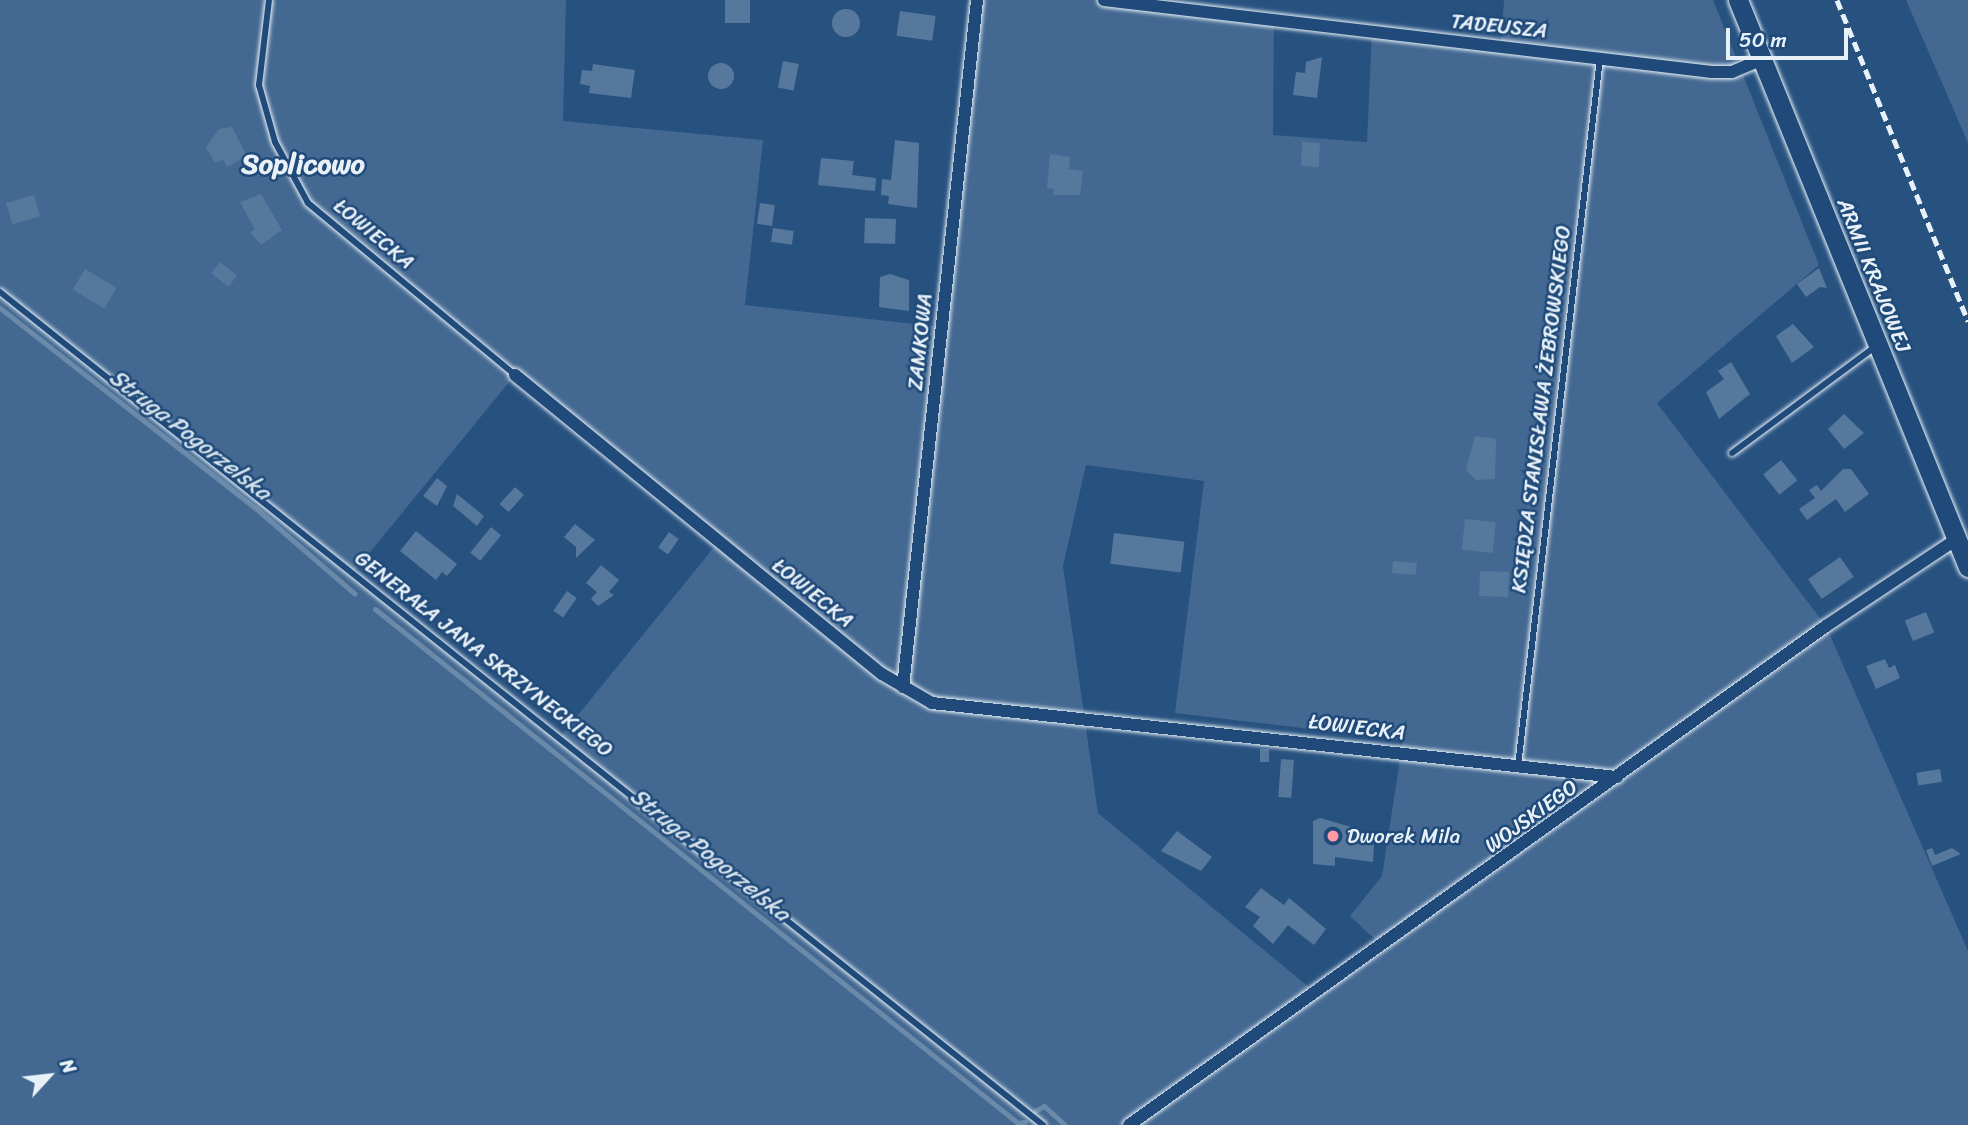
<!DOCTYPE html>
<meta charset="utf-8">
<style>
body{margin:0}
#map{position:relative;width:1968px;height:1125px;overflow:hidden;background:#27517f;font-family:Sriracha,sans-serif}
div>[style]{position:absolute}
.green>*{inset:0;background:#436891}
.stream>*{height:5px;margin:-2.5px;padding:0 2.5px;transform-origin:2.5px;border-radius:2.5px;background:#6b8aaa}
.building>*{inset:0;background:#57789d;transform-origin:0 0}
.round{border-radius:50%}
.roads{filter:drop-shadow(0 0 2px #e8f1f8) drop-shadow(0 0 2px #e8f1f8)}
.lane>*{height:6px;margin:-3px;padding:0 3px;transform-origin:3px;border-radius:3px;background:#1f4a7a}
.street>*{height:12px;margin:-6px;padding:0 6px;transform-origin:6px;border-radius:6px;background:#1f4a7a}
.secondary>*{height:19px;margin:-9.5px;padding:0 9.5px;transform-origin:9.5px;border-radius:9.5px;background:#1f4a7a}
.rail>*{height:5px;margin-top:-2.5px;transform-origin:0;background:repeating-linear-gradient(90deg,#e8f1f8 0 10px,transparent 0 15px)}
.dots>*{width:19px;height:19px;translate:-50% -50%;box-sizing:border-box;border:4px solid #1f4a7a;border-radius:50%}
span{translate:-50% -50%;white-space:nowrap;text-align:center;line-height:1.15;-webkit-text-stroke:5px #1f4a7a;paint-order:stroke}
.street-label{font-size:21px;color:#e8f1f8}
.poi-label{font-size:21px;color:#e8f1f8}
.left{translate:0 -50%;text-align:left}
.water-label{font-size:23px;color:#d5e2ec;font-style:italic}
.district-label{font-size:28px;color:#e8f1f8;font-weight:700}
.north{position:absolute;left:14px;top:1041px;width:70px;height:70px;-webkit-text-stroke:5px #1f4a7a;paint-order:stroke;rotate:63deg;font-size:19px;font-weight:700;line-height:28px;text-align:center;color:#e8f1f8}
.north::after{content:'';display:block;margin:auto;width:24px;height:32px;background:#e8f1f8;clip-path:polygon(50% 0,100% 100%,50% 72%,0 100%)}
.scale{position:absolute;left:1726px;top:28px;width:122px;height:32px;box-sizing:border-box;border:4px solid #e8f1f8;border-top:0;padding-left:9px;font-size:21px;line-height:24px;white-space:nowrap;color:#e8f1f8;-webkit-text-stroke:5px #1f4a7a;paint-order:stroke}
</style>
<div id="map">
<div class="green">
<div style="clip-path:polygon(evenodd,0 0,566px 0,563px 121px,763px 140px,745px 305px,941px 327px,977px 0,1135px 0,1274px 20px,1273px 135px,1367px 142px,1372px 31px,1501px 45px,1504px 0,1713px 0,1819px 265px,1657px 403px,1826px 626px,1968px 951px,1968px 1125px,0 1125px,0 0,515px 375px,719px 541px,561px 736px,353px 573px,515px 375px,0 0,1086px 465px,1204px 481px,1175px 713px,1403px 740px,1382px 876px,1350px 916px,1382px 946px,1316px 993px,1098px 813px,1063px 566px,1086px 465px)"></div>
<div style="clip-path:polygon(1906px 0,1968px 0,1968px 144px,1965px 136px)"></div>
</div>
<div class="stream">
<div style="left:0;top:308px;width:330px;rotate:38.1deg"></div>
<div style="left:260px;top:512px;width:125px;rotate:40.8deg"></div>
<div style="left:375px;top:609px;width:823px;rotate:38.64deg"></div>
<div style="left:1018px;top:1123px;width:7px;rotate:-8deg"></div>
<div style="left:1035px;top:1111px;width:10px;rotate:-29deg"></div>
<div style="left:1044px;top:1106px;width:28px;rotate:42deg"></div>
</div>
<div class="building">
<div style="left:725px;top:0;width:25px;height:23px"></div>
<div class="round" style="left:832px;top:9px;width:28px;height:28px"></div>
<div style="left:900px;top:11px;width:36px;height:25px;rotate:8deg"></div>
<div style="clip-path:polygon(1322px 57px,1317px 98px,1293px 95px,1296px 72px,1305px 73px,1306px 62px)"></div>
<div style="left:783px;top:61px;width:16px;height:27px;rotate:11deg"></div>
<div class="round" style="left:708px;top:63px;width:26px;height:26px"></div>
<div style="clip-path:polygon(593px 64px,635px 70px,631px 98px,589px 93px,590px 86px,580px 84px,582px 70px,592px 71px)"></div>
<div style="clip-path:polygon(232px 127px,247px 156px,227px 167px,223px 159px,215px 163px,206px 147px,219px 129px)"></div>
<div style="clip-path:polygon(895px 140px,919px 143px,917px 208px,888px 204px,889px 196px,881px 195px,882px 179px,891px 180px)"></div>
<div style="left:1302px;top:142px;width:18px;height:24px;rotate:3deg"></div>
<div style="clip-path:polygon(1050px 154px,1070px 157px,1069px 169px,1083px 171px,1080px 195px,1053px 195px,1054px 189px,1047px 188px)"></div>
<div style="clip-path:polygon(821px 158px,854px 161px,852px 175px,876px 178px,875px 191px,818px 185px)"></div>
<div style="clip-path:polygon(261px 194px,282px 230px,261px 245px,250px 232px,255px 230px,240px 202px)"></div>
<div style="left:34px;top:195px;width:22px;height:29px;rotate:74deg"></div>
<div style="left:760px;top:203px;width:15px;height:21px;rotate:8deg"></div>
<div style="left:865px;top:218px;width:31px;height:25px;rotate:2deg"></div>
<div style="left:773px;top:228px;width:21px;height:14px;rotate:8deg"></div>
<div style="left:220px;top:262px;width:22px;height:14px;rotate:39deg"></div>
<div style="clip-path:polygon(1819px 268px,1827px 288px,1820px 287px,1806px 297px,1797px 284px)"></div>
<div style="left:85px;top:269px;width:37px;height:24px;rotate:31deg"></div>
<div style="clip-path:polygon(890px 274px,909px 280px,909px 311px,879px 307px,880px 277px)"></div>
<div style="clip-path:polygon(1793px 324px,1814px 347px,1792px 363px,1776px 336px)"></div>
<div style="clip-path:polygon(1731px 362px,1750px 394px,1719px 419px,1706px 392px,1724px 379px,1718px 371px)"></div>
<div style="clip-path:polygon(1844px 414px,1864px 433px,1844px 449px,1828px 429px)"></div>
<div style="clip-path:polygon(1475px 436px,1496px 439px,1495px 479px,1476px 480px,1466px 470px)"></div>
<div style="left:1781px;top:460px;width:26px;height:23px;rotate:51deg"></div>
<div style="clip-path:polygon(1843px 469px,1851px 469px,1869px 494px,1845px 512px,1836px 499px,1807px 520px,1799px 509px,1815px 498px,1809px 490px,1817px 485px,1821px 491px)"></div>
<div style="clip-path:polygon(437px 478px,447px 486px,437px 506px,423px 496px)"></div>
<div style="left:515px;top:487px;width:12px;height:23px;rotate:42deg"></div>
<div style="clip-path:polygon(457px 494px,484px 516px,477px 526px,453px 506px)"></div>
<div style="left:1465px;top:519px;width:31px;height:31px;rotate:6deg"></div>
<div style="clip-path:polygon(575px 524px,595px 540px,576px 558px,576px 547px,564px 537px)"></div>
<div style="left:491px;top:527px;width:13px;height:33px;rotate:39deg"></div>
<div style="clip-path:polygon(416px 531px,457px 564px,447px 576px,442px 572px,436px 580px,400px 551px)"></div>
<div style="left:669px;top:532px;width:12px;height:19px;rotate:35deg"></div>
<div style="left:1114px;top:533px;width:71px;height:31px;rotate:7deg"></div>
<div style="left:1840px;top:557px;width:24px;height:39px;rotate:55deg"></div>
<div style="left:1393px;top:561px;width:24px;height:12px;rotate:5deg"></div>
<div style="clip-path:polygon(601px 565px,619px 580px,609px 592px,614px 595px,598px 606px,591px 599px,597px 592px,586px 583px)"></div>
<div style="left:1480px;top:571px;width:29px;height:25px;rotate:2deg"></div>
<div style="left:567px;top:591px;width:12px;height:24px;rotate:35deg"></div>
<div style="left:1926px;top:612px;width:22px;height:23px;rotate:68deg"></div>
<div style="clip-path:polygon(1885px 659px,1889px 668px,1895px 665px,1900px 678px,1876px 689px,1866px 666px)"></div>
<div style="left:1260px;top:749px;width:9px;height:13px"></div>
<div style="left:1281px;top:759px;width:13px;height:38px;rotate:4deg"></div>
<div style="left:1940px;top:769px;width:13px;height:24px;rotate:81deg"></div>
<div style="clip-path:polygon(1320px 818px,1355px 828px,1353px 843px,1374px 845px,1373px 862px,1335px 857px,1335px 866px,1313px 864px,1313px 821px)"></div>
<div style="clip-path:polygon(1177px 831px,1212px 857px,1201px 871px,1161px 851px)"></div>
<div style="clip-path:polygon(1932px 848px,1935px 855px,1952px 848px,1961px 854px,1932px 866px,1926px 850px)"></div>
<div style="clip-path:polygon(1261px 888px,1284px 905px,1289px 898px,1326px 929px,1314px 945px,1288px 925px,1273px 944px,1253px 926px,1260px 917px,1245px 907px)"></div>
</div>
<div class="roads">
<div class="lane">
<div style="left:269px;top:0;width:86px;rotate:96.7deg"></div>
<div style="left:259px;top:85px;width:59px;rotate:74.3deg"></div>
<div style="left:275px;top:142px;width:69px;rotate:61.6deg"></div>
<div style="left:308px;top:203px;width:269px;rotate:39.7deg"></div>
<div style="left:0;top:292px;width:1335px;rotate:38.61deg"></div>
<div style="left:1732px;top:453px;width:179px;rotate:-36.6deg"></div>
<div style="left:1518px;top:766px;width:713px;rotate:-83.39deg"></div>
</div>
<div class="street">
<div style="left:1104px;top:0;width:612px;rotate:6.75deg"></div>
<div style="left:1712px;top:72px;width:20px"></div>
<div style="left:1732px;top:72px;width:33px;rotate:-23deg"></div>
<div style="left:515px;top:375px;width:473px;rotate:39.2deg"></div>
<div style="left:882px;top:674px;width:58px;rotate:30.1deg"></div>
<div style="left:932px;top:703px;width:689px;rotate:6.17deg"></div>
<div style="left:903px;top:687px;width:691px;rotate:-83.85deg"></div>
<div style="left:1129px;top:1125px;width:857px;rotate:-35.6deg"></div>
<div style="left:1826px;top:626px;width:157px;rotate:-33.6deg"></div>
</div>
<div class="secondary">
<div style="left:1738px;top:0;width:612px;rotate:67.92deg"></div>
</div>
</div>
<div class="rail">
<div style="left:1837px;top:0;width:347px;rotate:67.8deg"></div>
</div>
<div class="dots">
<div style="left:1333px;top:836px;background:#ff9aa2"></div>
</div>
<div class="street-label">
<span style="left:1499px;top:26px;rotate:6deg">TADEUSZA</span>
<span style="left:374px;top:234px;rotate:40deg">ŁOWIECKA</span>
<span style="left:1874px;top:275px;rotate:68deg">ARMII KRAJOWEJ</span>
<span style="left:920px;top:342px;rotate:-84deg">ZAMKOWA</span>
<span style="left:1541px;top:409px;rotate:-83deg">KSIĘDZA STANISŁAWA ŻEBROWSKIEGO</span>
<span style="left:813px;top:593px;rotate:39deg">ŁOWIECKA</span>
<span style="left:484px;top:654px;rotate:38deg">GENERAŁA JANA SKRZYNECKIEGO</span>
<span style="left:1357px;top:727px;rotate:7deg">ŁOWIECKA</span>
<span style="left:1531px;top:816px;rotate:-36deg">WOJSKIEGO</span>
</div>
<div class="poi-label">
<span class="left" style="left:1347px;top:836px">Dworek Mila</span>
</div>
<div class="water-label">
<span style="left:190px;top:435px;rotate:38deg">Struga Pogorzelska</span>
<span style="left:710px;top:855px;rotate:39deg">Struga Pogorzelska</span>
</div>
<div class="district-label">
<span style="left:303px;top:164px">Soplicowo</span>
</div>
<div class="north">N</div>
<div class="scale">50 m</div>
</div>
